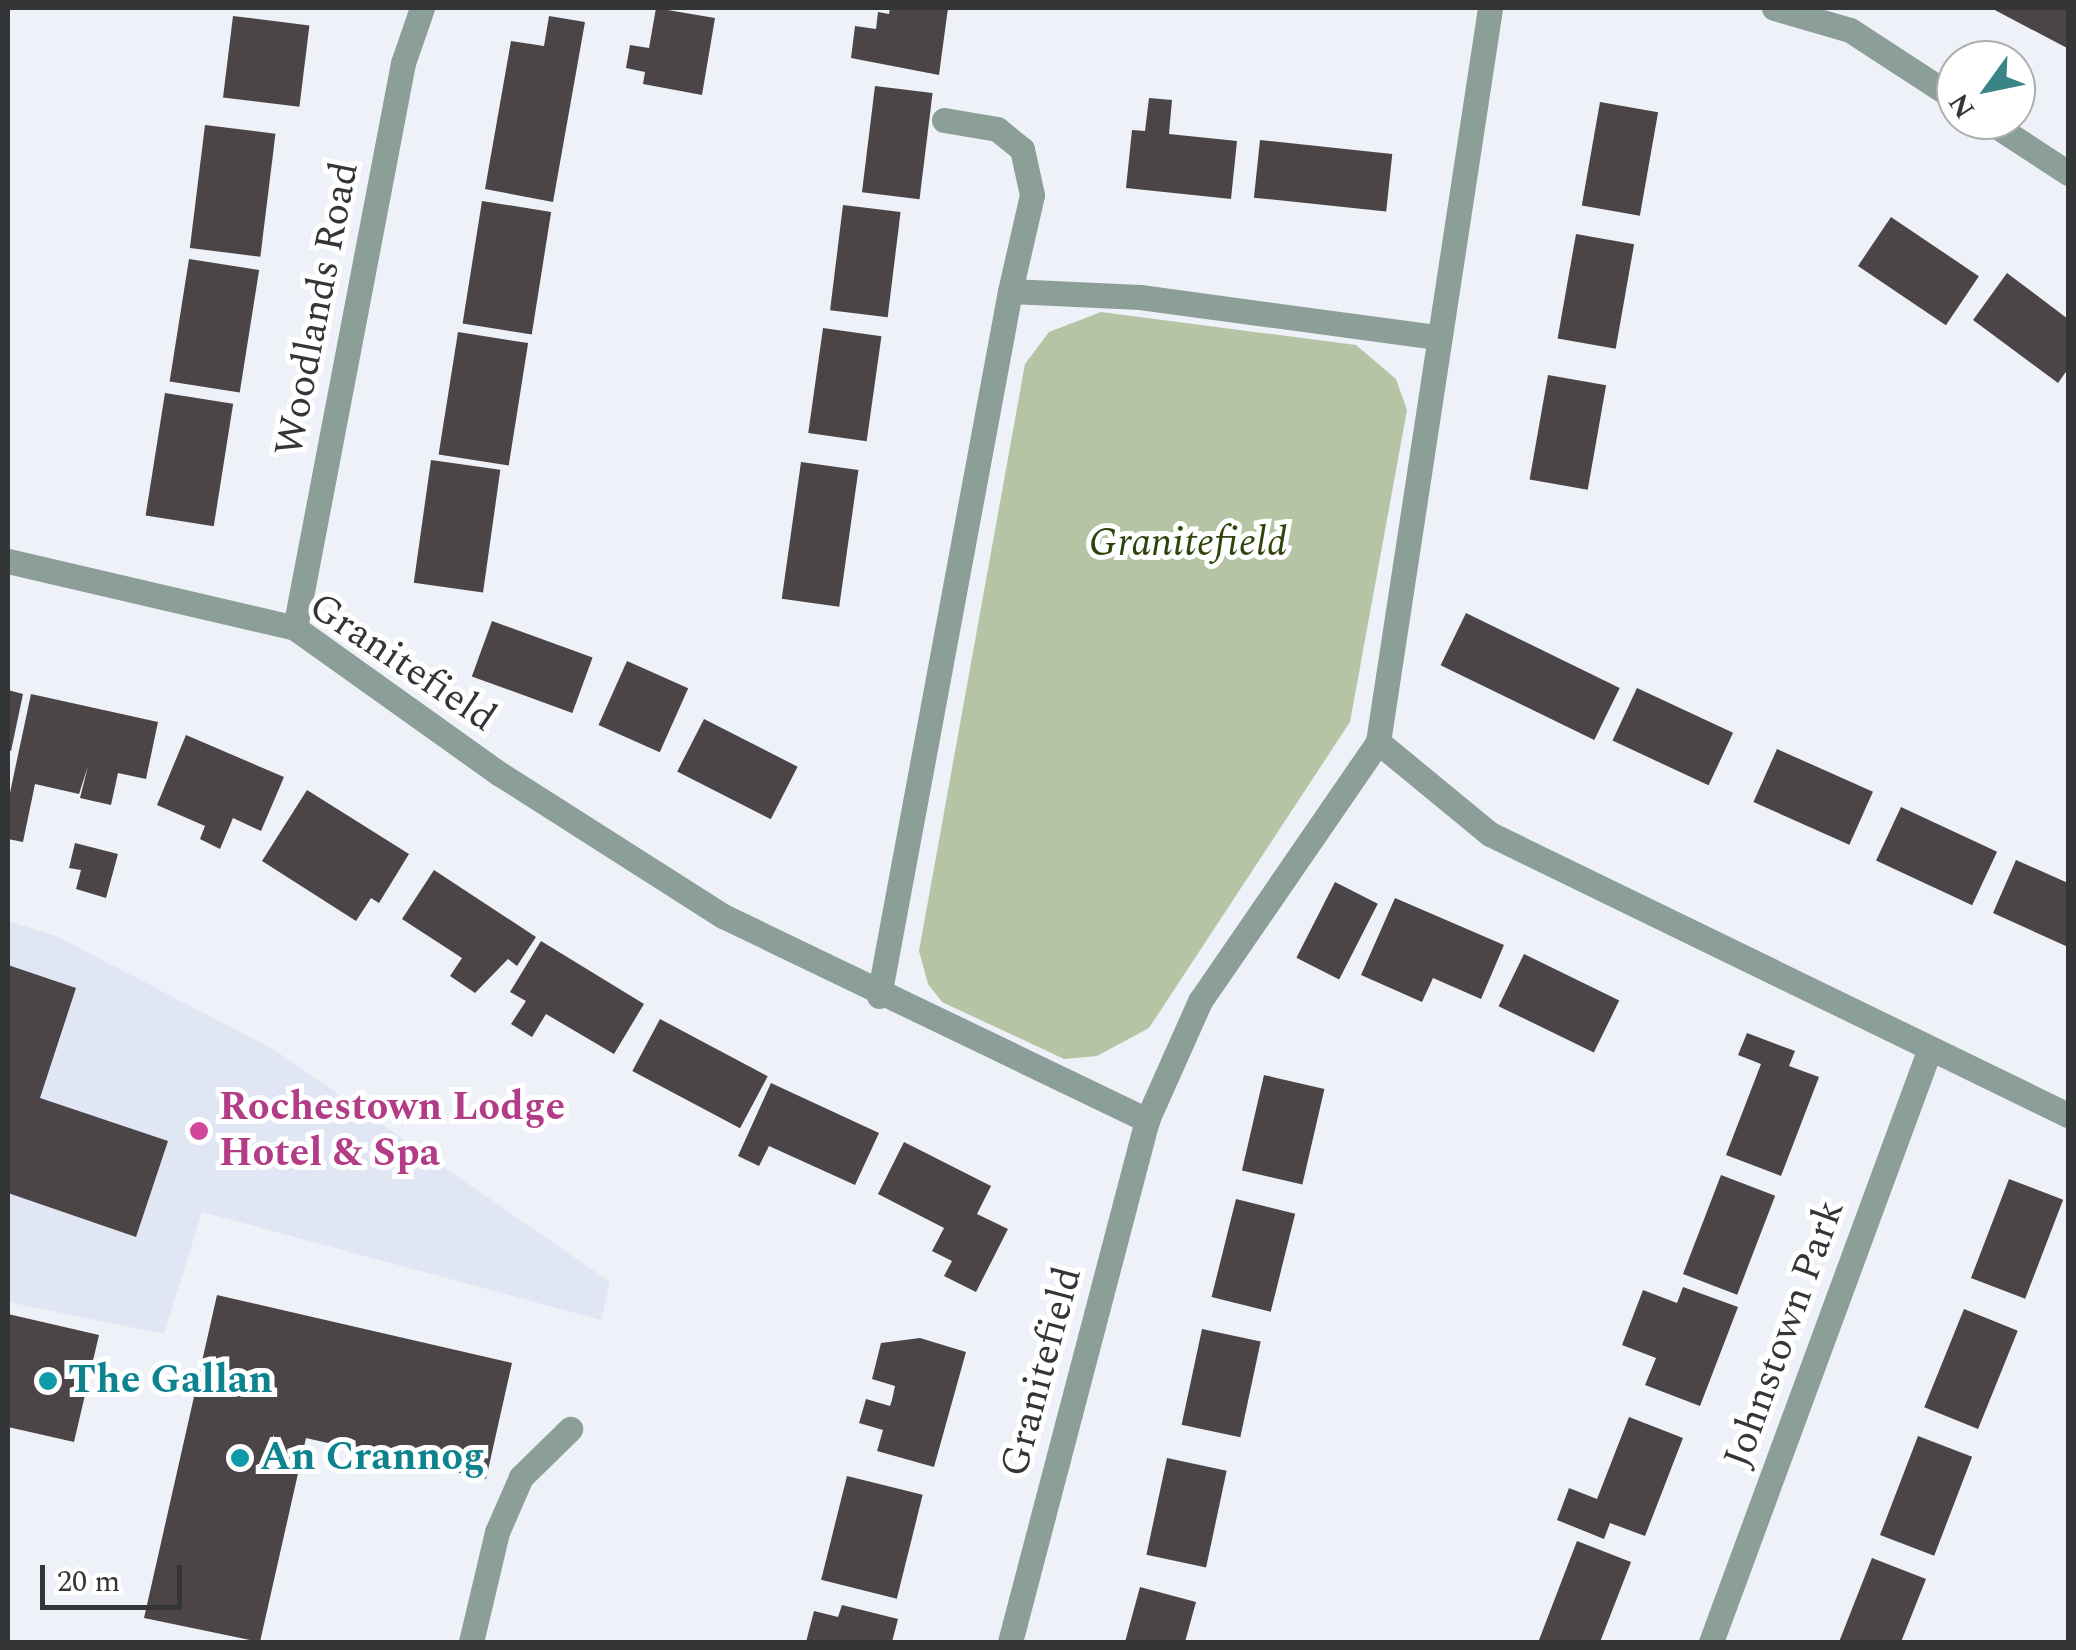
<!DOCTYPE html>
<style>
body{margin:0}
#map{position:relative;width:2076px;height:1650px;overflow:hidden;background:#eef1f8;font-family:Spectral,serif}
div>[style]{position:absolute}
.built>*{inset:0;background:#e0e6f4}
.green>*{inset:0;background:#b6c4a6}
.building>*{inset:0;background:#4c4548;transform-origin:0 0}
.minor>*{height:25px;margin:-12.5px;padding:0 12.5px;transform-origin:12.5px;border-radius:12.5px;background:#8c9e98}
.dots>*{width:28px;height:28px;translate:-50% -50%;box-sizing:border-box;border:5px solid #fff;border-radius:50%}
span{translate:-50% -50%;white-space:nowrap;text-align:center;line-height:1.15;-webkit-text-stroke:10px #fff;paint-order:stroke}
.street-label{font-size:40px;color:#343537}
.park-label{font-size:40px;color:#2f430d;font-style:italic}
.hotel-label{font-size:40px;color:#b23c85;font-weight:700}
.left{translate:0 -50%;text-align:left}
.culture-label{font-size:40px;color:#0d838f;font-weight:700}
.frame{position:absolute;inset:0;border:10px solid #343537;pointer-events:none}
.north{position:absolute;left:1936px;top:40px;width:100px;height:100px;box-sizing:border-box;background:#fff;border:2px solid #aeaeaf;border-radius:50%;rotate:237deg;font-size:28px;font-weight:700;line-height:40px;text-align:center;color:#343537}
.north::after{content:'';display:block;margin:auto;width:35px;height:45px;background:#3a8386;clip-path:polygon(50% 0,100% 100%,50% 72%,0 100%)}
.scale{position:absolute;left:40px;top:1565px;width:142px;height:45px;box-sizing:border-box;border:5px solid #343537;border-top:0;padding-left:12px;font-size:30px;line-height:35px;white-space:nowrap;color:#343537;-webkit-text-stroke:8px #fff;paint-order:stroke}
</style>
<div id="map">
<div class="built">
<div style="clip-path:polygon(8px 921px,56px 936px,273px 1049px,610px 1282px,601px 1320px,202px 1212px,164px 1334px,8px 1302px)"></div>
</div>
<div class="green">
<div style="clip-path:polygon(1101px 312px,1356px 345px,1396px 379px,1407px 410px,1350px 722px,1149px 1028px,1097px 1056px,1064px 1059px,942px 1002px,928px 984px,919px 951px,1025px 364px,1049px 332px)"></div>
</div>
<div class="building">
<div style="clip-path:polygon(656px 8px,715px 18px,702px 95px,643px 84px,645px 72px,626px 68px,630px 45px,649px 48px)"></div>
<div style="clip-path:polygon(890px 8px,948px 8px,939px 75px,851px 58px,855px 26px,876px 29px,878px 12px,889px 14px)"></div>
<div style="clip-path:polygon(1991px 8px,2068px 8px,2068px 45px,2067px 48px)"></div>
<div style="left:233px;top:16px;width:77px;height:82px;rotate:7deg"></div>
<div style="clip-path:polygon(549px 16px,585px 22px,553px 202px,485px 189px,511px 41px,544px 46px)"></div>
<div style="left:875px;top:86px;width:58px;height:107px;rotate:7deg"></div>
<div style="clip-path:polygon(1149px 98px,1172px 100px,1169px 134px,1237px 141px,1231px 199px,1126px 188px,1132px 130px,1145px 131px)"></div>
<div style="left:1600px;top:102px;width:59px;height:105px;rotate:10deg"></div>
<div style="left:205px;top:125px;width:71px;height:124px;rotate:7deg"></div>
<div style="left:1260px;top:140px;width:133px;height:58px;rotate:6deg"></div>
<div style="left:482px;top:201px;width:70px;height:124px;rotate:9deg"></div>
<div style="left:843px;top:205px;width:58px;height:106px;rotate:7deg"></div>
<div style="left:1891px;top:217px;width:106px;height:59px;rotate:34deg"></div>
<div style="left:1576px;top:234px;width:59px;height:106px;rotate:10deg"></div>
<div style="left:189px;top:259px;width:71px;height:124px;rotate:9deg"></div>
<div style="clip-path:polygon(2007px 273px,2068px 319px,2068px 369px,2058px 383px,1973px 320px)"></div>
<div style="left:823px;top:328px;width:59px;height:106px;rotate:8deg"></div>
<div style="left:458px;top:332px;width:71px;height:124px;rotate:9deg"></div>
<div style="left:1548px;top:375px;width:59px;height:106px;rotate:10deg"></div>
<div style="left:165px;top:393px;width:69px;height:124px;rotate:9deg"></div>
<div style="left:431px;top:460px;width:70px;height:124px;rotate:8deg"></div>
<div style="left:801px;top:462px;width:58px;height:138px;rotate:8deg"></div>
<div style="left:1466px;top:613px;width:171px;height:58px;rotate:26deg"></div>
<div style="left:492px;top:621px;width:107px;height:59px;rotate:20deg"></div>
<div style="left:627px;top:661px;width:67px;height:70px;rotate:24deg"></div>
<div style="left:1637px;top:688px;width:106px;height:58px;rotate:25deg"></div>
<div style="clip-path:polygon(8px 690px,23px 694px,11px 751px,8px 750px)"></div>
<div style="clip-path:polygon(31px 694px,158px 722px,146px 779px,118px 773px,111px 805px,80px 798px,88px 766px,79px 794px,35px 784px,23px 842px,8px 839px,8px 802px)"></div>
<div style="left:704px;top:719px;width:105px;height:59px;rotate:27deg"></div>
<div style="clip-path:polygon(186px 735px,284px 777px,261px 831px,233px 818px,220px 849px,200px 839px,205px 826px,157px 805px)"></div>
<div style="left:1777px;top:749px;width:105px;height:58px;rotate:24deg"></div>
<div style="clip-path:polygon(307px 790px,409px 854px,379px 903px,371px 898px,356px 921px,262px 861px)"></div>
<div style="left:1901px;top:807px;width:106px;height:59px;rotate:25deg"></div>
<div style="clip-path:polygon(75px 843px,118px 854px,106px 898px,76px 889px,81px 870px,69px 868px)"></div>
<div style="clip-path:polygon(2016px 860px,2068px 883px,2068px 947px,1993px 913px)"></div>
<div style="clip-path:polygon(434px 870px,536px 937px,517px 966px,508px 959px,475px 993px,450px 976px,462px 958px,402px 919px)"></div>
<div style="left:1335px;top:882px;width:48px;height:85px;rotate:27deg"></div>
<div style="clip-path:polygon(1395px 898px,1504px 945px,1481px 999px,1433px 978px,1422px 1002px,1361px 975px)"></div>
<div style="clip-path:polygon(541px 941px,644px 1004px,614px 1054px,546px 1014px,532px 1037px,511px 1024px,526px 1001px,510px 992px)"></div>
<div style="left:1524px;top:954px;width:106px;height:58px;rotate:26deg"></div>
<div style="clip-path:polygon(8px 965px,76px 988px,40px 1098px,168px 1141px,136px 1237px,8px 1193px)"></div>
<div style="left:660px;top:1019px;width:122px;height:59px;rotate:28deg"></div>
<div style="clip-path:polygon(1747px 1033px,1795px 1051px,1789px 1066px,1819px 1077px,1781px 1176px,1726px 1155px,1761px 1064px,1738px 1055px)"></div>
<div style="left:1264px;top:1075px;width:62px;height:98px;rotate:13deg"></div>
<div style="clip-path:polygon(771px 1083px,879px 1133px,855px 1185px,769px 1146px,759px 1166px,738px 1156px)"></div>
<div style="clip-path:polygon(904px 1142px,991px 1186px,977px 1214px,1008px 1229px,976px 1292px,944px 1276px,952px 1261px,932px 1251px,944px 1228px,878px 1194px)"></div>
<div style="left:1721px;top:1175px;width:58px;height:106px;rotate:21deg"></div>
<div style="left:2009px;top:1179px;width:58px;height:106px;rotate:21deg"></div>
<div style="left:1236px;top:1199px;width:61px;height:101px;rotate:14deg"></div>
<div style="clip-path:polygon(1683px 1287px,1738px 1307px,1700px 1406px,1645px 1385px,1656px 1358px,1622px 1345px,1643px 1290px,1677px 1303px)"></div>
<div style="clip-path:polygon(217px 1295px,512px 1363px,486px 1479px,306px 1438px,260px 1642px,144px 1618px)"></div>
<div style="left:1964px;top:1309px;width:58px;height:106px;rotate:22deg"></div>
<div style="clip-path:polygon(8px 1314px,99px 1335px,74px 1442px,8px 1427px)"></div>
<div style="left:1202px;top:1329px;width:60px;height:98px;rotate:12deg"></div>
<div style="clip-path:polygon(920px 1338px,966px 1352px,934px 1467px,877px 1451px,883px 1430px,859px 1423px,866px 1399px,890px 1406px,892px 1400px,895px 1386px,872px 1379px,881px 1343px)"></div>
<div style="clip-path:polygon(1629px 1417px,1683px 1438px,1645px 1536px,1610px 1523px,1604px 1539px,1557px 1520px,1569px 1488px,1597px 1499px)"></div>
<div style="left:1918px;top:1436px;width:58px;height:106px;rotate:21deg"></div>
<div style="left:1167px;top:1458px;width:61px;height:99px;rotate:12deg"></div>
<div style="left:847px;top:1476px;width:78px;height:107px;rotate:14deg"></div>
<div style="clip-path:polygon(1577px 1541px,1631px 1562px,1600px 1642px,1546px 1642px,1539px 1640px)"></div>
<div style="clip-path:polygon(1872px 1558px,1926px 1579px,1901px 1642px,1839px 1642px)"></div>
<div style="clip-path:polygon(1140px 1587px,1196px 1602px,1185px 1642px,1125px 1642px)"></div>
<div style="clip-path:polygon(842px 1605px,898px 1619px,892px 1642px,806px 1642px,814px 1611px,838px 1617px)"></div>
</div>
<div class="minor">
<div style="left:1774px;top:8px;width:79px;rotate:16.1deg"></div>
<div style="left:1850px;top:30px;width:126px;rotate:33.1deg"></div>
<div style="left:944px;top:120px;width:54px;rotate:9.6deg"></div>
<div style="left:997px;top:129px;width:32px;rotate:39deg"></div>
<div style="left:1022px;top:149px;width:47px;rotate:77.7deg"></div>
<div style="left:1032px;top:195px;width:98px;rotate:102.9deg"></div>
<div style="left:1987px;top:120px;width:97px;rotate:33.2deg"></div>
<div style="left:8px;top:561px;width:295px;rotate:13.1deg"></div>
<div style="left:295px;top:628px;width:252px;rotate:35.5deg"></div>
<div style="left:500px;top:774px;width:264px;rotate:32.5deg"></div>
<div style="left:723px;top:916px;width:471px;rotate:25.7deg"></div>
<div style="left:295px;top:628px;width:575px;rotate:-79.18deg"></div>
<div style="left:403px;top:63px;width:58px;rotate:-70.9deg"></div>
<div style="left:1378px;top:742px;width:145px;rotate:39.4deg"></div>
<div style="left:1490px;top:834px;width:643px;rotate:25.93deg"></div>
<div style="left:879px;top:996px;width:717px;rotate:-79.47deg"></div>
<div style="left:1010px;top:291px;width:130px;rotate:2.6deg"></div>
<div style="left:1140px;top:297px;width:298px;rotate:7.7deg"></div>
<div style="left:471px;top:1642px;width:113px;rotate:-76.7deg"></div>
<div style="left:497px;top:1532px;width:60px;rotate:-66.4deg"></div>
<div style="left:521px;top:1477px;width:69px;rotate:-44.4deg"></div>
<div style="left:1010px;top:1642px;width:540px;rotate:-75.29deg"></div>
<div style="left:1147px;top:1120px;width:130px;rotate:-66deg"></div>
<div style="left:1200px;top:1001px;width:314px;rotate:-55.5deg"></div>
<div style="left:1378px;top:742px;width:742px;rotate:-81.32deg"></div>
<div style="left:1711px;top:1642px;width:630px;rotate:-69.75deg"></div>
</div>
<div class="dots">
<div style="left:199px;top:1131px;background:#d1479c"></div>
<div style="left:48px;top:1381px;background:#0f9aa8"></div>
<div style="left:240px;top:1458px;background:#0f9aa8"></div>
</div>
<div class="street-label">
<span style="left:318px;top:309px;rotate:-79deg">Woodlands Road</span>
<span style="left:402px;top:663px;rotate:34deg">Granitefield</span>
<span style="left:1785px;top:1334px;rotate:-70deg">Johnstown Park</span>
<span style="left:1042px;top:1372px;rotate:-75deg">Granitefield</span>
</div>
<div class="park-label">
<span style="left:1188px;top:544px">Granitefield</span>
</div>
<div class="hotel-label">
<span class="left" style="left:219px;top:1131px">Rochestown Lodge<br>Hotel &amp; Spa</span>
</div>
<div class="culture-label">
<span class="left" style="left:68px;top:1381px">The Gallan</span>
<span class="left" style="left:260px;top:1458px">An Crannog</span>
</div>
<div class="frame"></div>
<div class="north">N</div>
<div class="scale">20 m</div>
</div>
